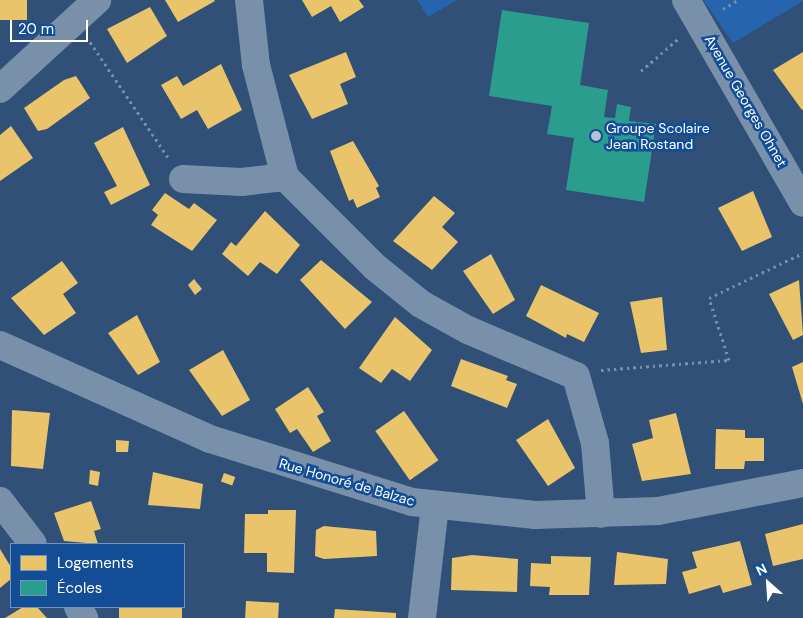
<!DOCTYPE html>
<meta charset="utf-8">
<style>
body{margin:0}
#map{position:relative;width:803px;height:618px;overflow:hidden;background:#305078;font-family:"DM Sans",sans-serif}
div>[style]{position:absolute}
.green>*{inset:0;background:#2664ad}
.homes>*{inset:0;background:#e9c46a;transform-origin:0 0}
.schools>*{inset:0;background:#2a9d8f}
.path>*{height:3px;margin-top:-1.5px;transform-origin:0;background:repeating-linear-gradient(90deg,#7990ab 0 2.5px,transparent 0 6.5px)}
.minor>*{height:28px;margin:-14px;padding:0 14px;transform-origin:14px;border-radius:14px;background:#7990ab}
.dots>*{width:14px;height:14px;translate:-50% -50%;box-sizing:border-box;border:2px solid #124d96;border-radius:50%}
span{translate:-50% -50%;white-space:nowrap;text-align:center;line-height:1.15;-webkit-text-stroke:5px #124d96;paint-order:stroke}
.street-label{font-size:14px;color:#fff}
.poi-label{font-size:14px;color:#fff}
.left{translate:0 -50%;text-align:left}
.legend{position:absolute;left:10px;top:543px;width:175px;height:65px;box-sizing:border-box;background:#124d96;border:1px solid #7194c0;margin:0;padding:6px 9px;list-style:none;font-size:15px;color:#fff}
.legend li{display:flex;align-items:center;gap:10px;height:25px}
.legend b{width:25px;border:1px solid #7194c0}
.north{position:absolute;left:743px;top:558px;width:50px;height:50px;-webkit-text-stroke:4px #124d96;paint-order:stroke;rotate:334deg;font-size:14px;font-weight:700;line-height:20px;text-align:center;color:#fff}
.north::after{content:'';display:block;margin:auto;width:18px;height:22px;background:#fff;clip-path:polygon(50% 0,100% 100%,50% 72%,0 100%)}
.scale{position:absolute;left:10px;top:20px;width:78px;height:22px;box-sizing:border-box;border:2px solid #fff;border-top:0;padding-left:6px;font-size:15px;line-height:18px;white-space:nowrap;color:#fff;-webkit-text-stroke:4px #124d96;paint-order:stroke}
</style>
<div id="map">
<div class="green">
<div style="clip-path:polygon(417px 0,457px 0,428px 17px)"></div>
<div style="clip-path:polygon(703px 0,803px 0,803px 1px,733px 43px)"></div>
</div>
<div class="homes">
<div style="left:0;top:0;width:27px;height:20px"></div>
<div style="clip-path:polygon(165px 0,214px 0,215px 1px,178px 22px)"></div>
<div style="clip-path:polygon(302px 0,359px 0,364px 7px,340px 22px,331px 6px,312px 17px)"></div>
<div style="clip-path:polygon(150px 7px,167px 36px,127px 63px,107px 29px)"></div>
<div style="clip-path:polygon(346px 52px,356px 77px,340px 84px,348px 104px,312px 119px,289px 75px)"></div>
<div style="clip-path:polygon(803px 52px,803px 109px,802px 110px,773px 70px)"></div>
<div style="clip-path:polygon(221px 64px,242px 110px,208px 129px,197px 110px,181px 119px,161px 85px,177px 76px,183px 86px)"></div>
<div style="clip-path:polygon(76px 76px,90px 98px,47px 129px,38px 131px,24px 108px,64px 80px)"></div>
<div style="clip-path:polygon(11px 126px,33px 158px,0 181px,0 135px)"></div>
<div style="clip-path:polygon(123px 127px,150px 185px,111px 205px,104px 192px,117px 186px,94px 143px)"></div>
<div style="clip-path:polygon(353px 141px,379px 186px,376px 188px,380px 197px,357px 208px,353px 199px,349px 201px,330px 151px)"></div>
<div style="clip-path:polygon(753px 191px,772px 237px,742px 251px,718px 208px)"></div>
<div style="clip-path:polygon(165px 193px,189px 209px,194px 203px,217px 220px,192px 251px,151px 225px,158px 215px,152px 210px)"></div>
<div style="clip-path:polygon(434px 196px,455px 213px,442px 227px,458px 242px,432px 270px,393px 241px)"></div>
<div style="clip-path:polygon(265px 211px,300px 245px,277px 274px,260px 262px,248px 276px,222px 254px,231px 242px,236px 246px)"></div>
<div style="clip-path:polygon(491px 254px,515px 300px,493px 314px,463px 271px)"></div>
<div style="clip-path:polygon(321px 260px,372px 302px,345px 329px,300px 280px)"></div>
<div style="clip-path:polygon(62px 261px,78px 283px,63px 294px,76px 313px,44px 335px,11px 298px)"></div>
<div style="clip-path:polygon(194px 279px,202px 289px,195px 295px,188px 285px)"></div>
<div style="clip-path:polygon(799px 280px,803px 335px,793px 340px,769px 294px)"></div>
<div style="clip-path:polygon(541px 285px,599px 313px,584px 342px,567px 334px,566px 338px,526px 316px)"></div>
<div style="clip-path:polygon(662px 297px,667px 350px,641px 353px,630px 302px)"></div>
<div style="clip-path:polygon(137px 315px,160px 362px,138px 375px,108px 333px)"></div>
<div style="clip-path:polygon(395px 317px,432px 350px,410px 381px,392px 369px,381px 383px,359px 368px)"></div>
<div style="clip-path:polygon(223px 350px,250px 400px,222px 416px,189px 370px)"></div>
<div style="clip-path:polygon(461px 359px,508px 376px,506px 380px,517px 384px,507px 408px,451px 386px)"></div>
<div style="clip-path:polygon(803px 362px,803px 404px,792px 367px)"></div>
<div style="clip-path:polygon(308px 387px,324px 412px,317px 416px,331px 441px,313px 452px,297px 429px,290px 433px,275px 409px)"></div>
<div style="clip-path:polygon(12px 410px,50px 413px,43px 469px,11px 466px)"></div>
<div style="left:404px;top:411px;width:60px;height:35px;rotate:55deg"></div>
<div style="clip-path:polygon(676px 413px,691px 474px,642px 481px,632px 444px,653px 438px,649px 420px)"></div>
<div style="clip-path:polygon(548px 419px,575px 468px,548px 486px,516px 440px)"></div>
<div style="clip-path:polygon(716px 429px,745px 430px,745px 438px,764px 438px,764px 461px,745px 461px,744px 469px,715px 469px)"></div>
<div style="clip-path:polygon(116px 440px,129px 441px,128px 452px,116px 452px)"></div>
<div style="clip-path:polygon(90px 470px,100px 472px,98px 486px,89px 484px)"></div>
<div style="clip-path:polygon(153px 472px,203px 484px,200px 509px,148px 505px)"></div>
<div style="left:224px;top:473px;width:12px;height:9px;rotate:20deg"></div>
<div style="clip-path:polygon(91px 501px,101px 529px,94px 531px,98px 544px,64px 541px,54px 513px)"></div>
<div style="clip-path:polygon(268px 510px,296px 510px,294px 573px,267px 572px,267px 553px,244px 553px,245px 514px,268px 514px)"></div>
<div style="clip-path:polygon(803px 524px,803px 559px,773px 566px,765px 534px)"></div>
<div style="clip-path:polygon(324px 526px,376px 531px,377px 556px,324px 559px,315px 556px,316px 530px)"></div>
<div style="clip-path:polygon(740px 541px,752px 585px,723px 593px,720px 585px,689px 594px,682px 572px,697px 568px,692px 552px)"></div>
<div style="clip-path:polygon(0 549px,11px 567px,11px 579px,0 588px)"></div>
<div style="clip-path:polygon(617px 552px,668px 559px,666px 584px,614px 585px)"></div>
<div style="clip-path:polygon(472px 555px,518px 559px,517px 592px,451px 590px,452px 558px)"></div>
<div style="clip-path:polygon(551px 556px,591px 557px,589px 595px,549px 595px,550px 587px,530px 586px,531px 563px,551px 564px)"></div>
<div style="left:246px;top:601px;width:33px;height:17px;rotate:3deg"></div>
<div style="clip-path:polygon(23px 607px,37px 607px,47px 618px,5px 618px)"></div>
<div style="left:119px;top:607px;width:63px;height:11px"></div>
<div style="clip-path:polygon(335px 609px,396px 613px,396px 618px,334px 618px)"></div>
</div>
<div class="schools">
<div style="clip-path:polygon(502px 10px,589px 23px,580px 85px,608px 90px,604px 117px,615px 118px,617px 104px,631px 107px,629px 121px,656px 124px,644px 202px,566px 190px,574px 138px,547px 134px,552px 106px,489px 96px)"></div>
</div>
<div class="path">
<div style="left:723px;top:9px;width:17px;rotate:-31deg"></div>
<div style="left:90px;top:42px;width:139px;rotate:55.9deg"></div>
<div style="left:641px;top:71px;width:49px;rotate:-40.9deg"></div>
<div style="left:601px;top:370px;width:128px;rotate:-4.5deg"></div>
<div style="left:729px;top:360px;width:65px;rotate:-107.9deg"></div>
<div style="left:709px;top:298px;width:104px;rotate:-25.6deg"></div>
</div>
<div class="minor">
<div style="left:249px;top:0;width:65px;rotate:83.9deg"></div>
<div style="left:256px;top:65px;width:116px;rotate:75.5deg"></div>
<div style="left:285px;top:177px;width:127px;rotate:45deg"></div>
<div style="left:375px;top:267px;width:59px;rotate:38.8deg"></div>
<div style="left:421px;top:304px;width:54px;rotate:29deg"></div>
<div style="left:468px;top:330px;width:117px;rotate:23.1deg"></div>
<div style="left:576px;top:376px;width:70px;rotate:74.2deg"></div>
<div style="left:595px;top:443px;width:71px;rotate:85.2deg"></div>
<div style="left:686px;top:0;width:234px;rotate:60deg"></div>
<div style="left:0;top:89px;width:132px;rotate:-42.5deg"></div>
<div style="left:183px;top:179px;width:58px;rotate:3deg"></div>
<div style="left:241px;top:182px;width:44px;rotate:-6.5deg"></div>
<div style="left:0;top:345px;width:230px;rotate:24.1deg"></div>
<div style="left:210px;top:439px;width:212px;rotate:17.3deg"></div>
<div style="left:412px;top:502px;width:124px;rotate:6deg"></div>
<div style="left:535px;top:515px;width:123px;rotate:-1.9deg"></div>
<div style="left:658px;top:511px;width:148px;rotate:-10.9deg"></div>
<div style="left:0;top:501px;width:54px;rotate:52.5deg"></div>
<div style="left:78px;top:607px;width:13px;rotate:61deg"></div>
<div style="left:422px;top:618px;width:114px;rotate:-83.4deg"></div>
</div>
<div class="dots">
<div style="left:596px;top:136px;background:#b7c2d0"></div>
</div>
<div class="street-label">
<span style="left:746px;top:101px;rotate:60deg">Avenue Georges Ohnet</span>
<span style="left:347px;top:482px;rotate:16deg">Rue Honoré de Balzac</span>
</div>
<div class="poi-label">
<span class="left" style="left:606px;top:136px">Groupe Scolaire<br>Jean Rostand</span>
</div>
<ul class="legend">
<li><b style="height:14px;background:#e9c46a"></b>Logements</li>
<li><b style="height:14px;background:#2a9d8f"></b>Écoles</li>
</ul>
<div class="north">N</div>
<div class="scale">20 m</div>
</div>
